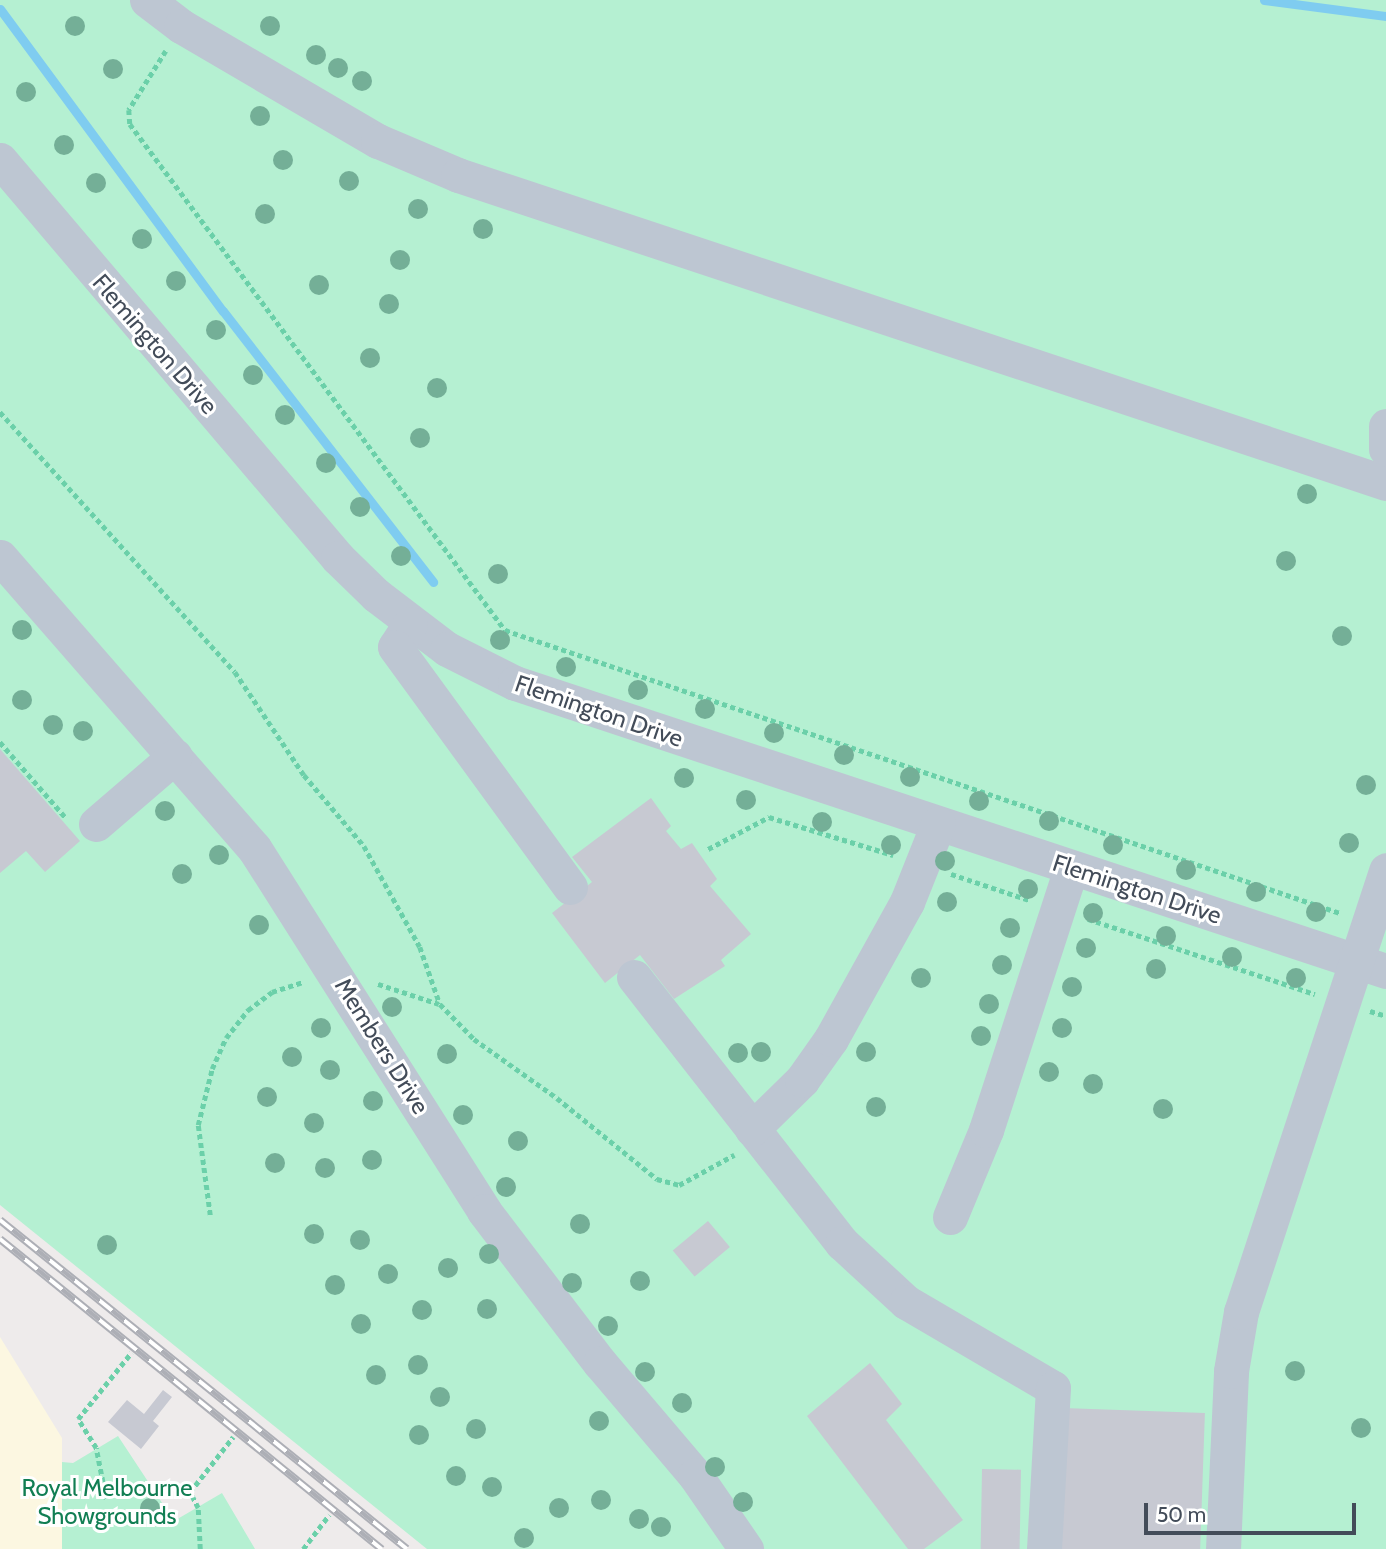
<!DOCTYPE html>
<style>
body{margin:0}
#map{position:relative;width:1386px;height:1549px;overflow:hidden;background:#eeebeb;font-family:Cabin,sans-serif}
div>[style]{position:absolute}
.commercial>*{inset:0;background:#fcf7e1}
.green>*{inset:0;background:#b5f0d2}
.stream>*{height:9px;margin:-4.5px;padding:0 4.5px;transform-origin:4.5px;border-radius:4.5px;background:#7fccf0}
.building>*{inset:0;background:#c7c9d2;transform-origin:0 0}
.path>*{height:4.5px;margin-top:-2.25px;transform-origin:0;background:repeating-linear-gradient(90deg,#6bd0a9 0 5px,transparent 0 8.5px)}
.minor>*{height:35px;margin:-17.5px;padding:0 17.5px;transform-origin:17.5px;border-radius:17.5px;background:#bdc6d2}
.rail>*{height:8px;margin-top:-4px;transform-origin:0;background:repeating-linear-gradient(90deg,#fff 0 16px,#adafb6 0 32px);box-sizing:border-box;border-block:2px solid #adafb6}
.trees>*{width:20px;height:20px;margin:-10px;border-radius:50%;background:#74af97}
span{translate:-50% -50%;white-space:nowrap;text-align:center;line-height:1.15;-webkit-text-stroke:6px #fff;paint-order:stroke}
.street-label{font-size:24px;color:#434c59}
.park-label{font-size:24px;color:#117e53}
.scale{position:absolute;left:1144px;top:1503px;width:212px;height:32px;box-sizing:border-box;border:4px solid #434c59;border-top:0;padding-left:9px;font-size:21px;line-height:24px;white-space:nowrap;color:#434c59;-webkit-text-stroke:5px #fff;paint-order:stroke}
</style>
<div id="map">
<div class="commercial">
<div style="clip-path:polygon(0 1337px,62px 1438px,62px 1549px,0 1549px)"></div>
</div>
<div class="green">
<div style="clip-path:polygon(0 0,1386px 0,1386px 1549px,427px 1549px,0 1205px)"></div>
<div style="clip-path:polygon(118px 1436px,174px 1521px,222px 1493px,255px 1549px,62px 1549px,62px 1462px,73px 1463px)"></div>
</div>
<div class="stream">
<div style="left:1264px;top:0;width:123px;rotate:7.5deg"></div>
<div style="left:0;top:9px;width:375px;rotate:53.6deg"></div>
<div style="left:223px;top:311px;width:343px;rotate:52.2deg"></div>
</div>
<div class="building">
<div style="clip-path:polygon(0 749px,80px 841px,45px 872px,26px 851px,0 873px)"></div>
<div style="clip-path:polygon(651px 798px,671px 826px,666px 831px,681px 849px,692px 843px,717px 879px,710px 886px,751px 934px,721px 960px,725px 966px,674px 999px,640px 955px,605px 983px,552px 913px,592px 882px,572px 857px)"></div>
<div style="left:708px;top:1221px;width:34px;height:46px;rotate:50deg"></div>
<div style="clip-path:polygon(870px 1363px,902px 1404px,886px 1420px,963px 1520px,924px 1549px,908px 1549px,807px 1416px)"></div>
<div style="clip-path:polygon(163px 1390px,172px 1397px,153px 1421px,159px 1426px,141px 1449px,108px 1422px,127px 1400px,144px 1414px)"></div>
<div style="left:1063px;top:1408px;width:142px;height:141px;rotate:2deg"></div>
<div style="left:982px;top:1469px;width:39px;height:80px;rotate:1deg"></div>
</div>
<div class="path">
<div style="left:166px;top:51px;width:70px;rotate:122.1deg"></div>
<div style="left:129px;top:110px;width:14px;rotate:86deg"></div>
<div style="left:130px;top:124px;width:630px;rotate:53.46deg"></div>
<div style="left:505px;top:630px;width:882px;rotate:18.72deg"></div>
<div style="left:0;top:412px;width:350px;rotate:47.9deg"></div>
<div style="left:235px;top:672px;width:124px;rotate:56.2deg"></div>
<div style="left:304px;top:775px;width:93px;rotate:49.8deg"></div>
<div style="left:364px;top:846px;width:115px;rotate:61deg"></div>
<div style="left:420px;top:947px;width:60px;rotate:70.7deg"></div>
<div style="left:440px;top:1004px;width:49px;rotate:45.8deg"></div>
<div style="left:474px;top:1039px;width:102px;rotate:35.4deg"></div>
<div style="left:557px;top:1098px;width:129px;rotate:39deg"></div>
<div style="left:657px;top:1179px;width:23px;rotate:15deg"></div>
<div style="left:679px;top:1185px;width:63px;rotate:-28.6deg"></div>
<div style="left:0;top:742px;width:101px;rotate:49deg"></div>
<div style="left:708px;top:849px;width:69px;rotate:-27.7deg"></div>
<div style="left:769px;top:817px;width:130px;rotate:17deg"></div>
<div style="left:951px;top:874px;width:82px;rotate:18.4deg"></div>
<div style="left:1088px;top:919px;width:239px;rotate:18.3deg"></div>
<div style="left:378px;top:984px;width:64px;rotate:18.2deg"></div>
<div style="left:1370px;top:1011px;width:17px;rotate:17deg"></div>
<div style="left:210px;top:1215px;width:91px;rotate:-97.6deg"></div>
<div style="left:198px;top:1125px;width:58px;rotate:-76deg"></div>
<div style="left:212px;top:1069px;width:34px;rotate:-66deg"></div>
<div style="left:226px;top:1038px;width:36px;rotate:-52deg"></div>
<div style="left:248px;top:1010px;width:30px;rotate:-37deg"></div>
<div style="left:272px;top:992px;width:33px;rotate:-18deg"></div>
<div style="left:106px;top:1499px;width:52px;rotate:-101.1deg"></div>
<div style="left:96px;top:1448px;width:34px;rotate:-122deg"></div>
<div style="left:78px;top:1419px;width:85px;rotate:-51.2deg"></div>
<div style="left:200px;top:1549px;width:41px;rotate:-92.8deg"></div>
<div style="left:198px;top:1508px;width:18px;rotate:-117deg"></div>
<div style="left:190px;top:1492px;width:70px;rotate:-52deg"></div>
<div style="left:303px;top:1549px;width:43px;rotate:-52.6deg"></div>
</div>
<div class="minor">
<div style="left:147px;top:0;width:43px;rotate:37.4deg"></div>
<div style="left:181px;top:26px;width:228px;rotate:30.3deg"></div>
<div style="left:378px;top:141px;width:87px;rotate:23deg"></div>
<div style="left:458px;top:175px;width:978px;rotate:18.36deg"></div>
<div style="left:0;top:160px;width:522px;rotate:49.66deg"></div>
<div style="left:338px;top:558px;width:53px;rotate:44.2deg"></div>
<div style="left:376px;top:595px;width:89px;rotate:37.3deg"></div>
<div style="left:447px;top:649px;width:76px;rotate:26.6deg"></div>
<div style="left:515px;top:683px;width:917px;rotate:18.3deg"></div>
<div style="left:1386px;top:426px;width:23px;rotate:90deg"></div>
<div style="left:0;top:557px;width:386px;rotate:48.9deg"></div>
<div style="left:254px;top:848px;width:430px;rotate:57.6deg"></div>
<div style="left:484px;top:1211px;width:191px;rotate:52.7deg"></div>
<div style="left:600px;top:1363px;width:147px;rotate:49.7deg"></div>
<div style="left:695px;top:1475px;width:90px;rotate:55.4deg"></div>
<div style="left:410px;top:624px;width:27px;rotate:123deg"></div>
<div style="left:395px;top:647px;width:297px;rotate:53.9deg"></div>
<div style="left:96px;top:824px;width:104px;rotate:-40.7deg"></div>
<div style="left:634px;top:977px;width:338px;rotate:52deg"></div>
<div style="left:842px;top:1243px;width:87px;rotate:42.7deg"></div>
<div style="left:906px;top:1302px;width:170px;rotate:30.3deg"></div>
<div style="left:1053px;top:1388px;width:161px;rotate:93.2deg"></div>
<div style="left:752px;top:1129px;width:70px;rotate:-44.4deg"></div>
<div style="left:802px;top:1080px;width:50px;rotate:-54.7deg"></div>
<div style="left:831px;top:1039px;width:157px;rotate:-61deg"></div>
<div style="left:907px;top:902px;width:84px;rotate:-68.3deg"></div>
<div style="left:950px;top:1217px;width:94px;rotate:-67.5deg"></div>
<div style="left:986px;top:1130px;width:275px;rotate:-72deg"></div>
<div style="left:1223px;top:1549px;width:178px;rotate:-87.4deg"></div>
<div style="left:1231px;top:1371px;width:60px;rotate:-80.4deg"></div>
<div style="left:1241px;top:1312px;width:465px;rotate:-71.8deg"></div>
</div>
<div class="rail">
<div style="left:0;top:1220px;width:523px;rotate:38.95deg"></div>
<div style="left:0;top:1239px;width:492px;rotate:39.1deg"></div>
</div>
<div class="trees">
<div style="left:75px;top:26px"></div>
<div style="left:270px;top:26px"></div>
<div style="left:316px;top:55px"></div>
<div style="left:338px;top:68px"></div>
<div style="left:113px;top:69px"></div>
<div style="left:362px;top:81px"></div>
<div style="left:26px;top:92px"></div>
<div style="left:260px;top:116px"></div>
<div style="left:64px;top:145px"></div>
<div style="left:283px;top:160px"></div>
<div style="left:349px;top:181px"></div>
<div style="left:96px;top:183px"></div>
<div style="left:418px;top:209px"></div>
<div style="left:265px;top:214px"></div>
<div style="left:483px;top:229px"></div>
<div style="left:142px;top:239px"></div>
<div style="left:400px;top:260px"></div>
<div style="left:176px;top:281px"></div>
<div style="left:319px;top:285px"></div>
<div style="left:389px;top:304px"></div>
<div style="left:216px;top:330px"></div>
<div style="left:370px;top:358px"></div>
<div style="left:253px;top:375px"></div>
<div style="left:437px;top:388px"></div>
<div style="left:285px;top:415px"></div>
<div style="left:420px;top:438px"></div>
<div style="left:326px;top:463px"></div>
<div style="left:1307px;top:494px"></div>
<div style="left:360px;top:507px"></div>
<div style="left:401px;top:556px"></div>
<div style="left:1286px;top:561px"></div>
<div style="left:498px;top:574px"></div>
<div style="left:22px;top:630px"></div>
<div style="left:1342px;top:636px"></div>
<div style="left:500px;top:640px"></div>
<div style="left:566px;top:667px"></div>
<div style="left:638px;top:690px"></div>
<div style="left:22px;top:700px"></div>
<div style="left:705px;top:709px"></div>
<div style="left:53px;top:725px"></div>
<div style="left:83px;top:731px"></div>
<div style="left:774px;top:733px"></div>
<div style="left:844px;top:755px"></div>
<div style="left:910px;top:777px"></div>
<div style="left:684px;top:778px"></div>
<div style="left:1366px;top:785px"></div>
<div style="left:746px;top:800px"></div>
<div style="left:979px;top:801px"></div>
<div style="left:165px;top:811px"></div>
<div style="left:1049px;top:821px"></div>
<div style="left:822px;top:822px"></div>
<div style="left:1349px;top:843px"></div>
<div style="left:891px;top:845px"></div>
<div style="left:1113px;top:845px"></div>
<div style="left:219px;top:855px"></div>
<div style="left:945px;top:861px"></div>
<div style="left:1186px;top:870px"></div>
<div style="left:182px;top:874px"></div>
<div style="left:1028px;top:889px"></div>
<div style="left:1256px;top:892px"></div>
<div style="left:947px;top:902px"></div>
<div style="left:1316px;top:912px"></div>
<div style="left:1093px;top:913px"></div>
<div style="left:259px;top:925px"></div>
<div style="left:1010px;top:928px"></div>
<div style="left:1166px;top:936px"></div>
<div style="left:1086px;top:948px"></div>
<div style="left:1232px;top:957px"></div>
<div style="left:1002px;top:965px"></div>
<div style="left:1156px;top:969px"></div>
<div style="left:921px;top:978px"></div>
<div style="left:1296px;top:978px"></div>
<div style="left:1072px;top:987px"></div>
<div style="left:989px;top:1004px"></div>
<div style="left:392px;top:1007px"></div>
<div style="left:321px;top:1028px"></div>
<div style="left:1062px;top:1028px"></div>
<div style="left:981px;top:1036px"></div>
<div style="left:761px;top:1052px"></div>
<div style="left:866px;top:1052px"></div>
<div style="left:738px;top:1053px"></div>
<div style="left:447px;top:1054px"></div>
<div style="left:292px;top:1057px"></div>
<div style="left:330px;top:1070px"></div>
<div style="left:1049px;top:1072px"></div>
<div style="left:1093px;top:1084px"></div>
<div style="left:267px;top:1097px"></div>
<div style="left:373px;top:1101px"></div>
<div style="left:876px;top:1107px"></div>
<div style="left:1163px;top:1109px"></div>
<div style="left:463px;top:1115px"></div>
<div style="left:314px;top:1123px"></div>
<div style="left:518px;top:1141px"></div>
<div style="left:372px;top:1160px"></div>
<div style="left:275px;top:1163px"></div>
<div style="left:325px;top:1168px"></div>
<div style="left:506px;top:1187px"></div>
<div style="left:580px;top:1224px"></div>
<div style="left:314px;top:1234px"></div>
<div style="left:360px;top:1240px"></div>
<div style="left:107px;top:1245px"></div>
<div style="left:489px;top:1254px"></div>
<div style="left:448px;top:1268px"></div>
<div style="left:388px;top:1274px"></div>
<div style="left:640px;top:1281px"></div>
<div style="left:572px;top:1283px"></div>
<div style="left:335px;top:1285px"></div>
<div style="left:487px;top:1309px"></div>
<div style="left:422px;top:1310px"></div>
<div style="left:361px;top:1324px"></div>
<div style="left:608px;top:1326px"></div>
<div style="left:418px;top:1365px"></div>
<div style="left:1295px;top:1371px"></div>
<div style="left:645px;top:1372px"></div>
<div style="left:376px;top:1375px"></div>
<div style="left:440px;top:1397px"></div>
<div style="left:682px;top:1403px"></div>
<div style="left:599px;top:1421px"></div>
<div style="left:1361px;top:1428px"></div>
<div style="left:476px;top:1429px"></div>
<div style="left:419px;top:1435px"></div>
<div style="left:715px;top:1467px"></div>
<div style="left:456px;top:1476px"></div>
<div style="left:492px;top:1487px"></div>
<div style="left:601px;top:1500px"></div>
<div style="left:743px;top:1502px"></div>
<div style="left:150px;top:1508px"></div>
<div style="left:559px;top:1508px"></div>
<div style="left:639px;top:1519px"></div>
<div style="left:661px;top:1527px"></div>
<div style="left:524px;top:1538px"></div>
</div>
<div class="street-label">
<span style="left:155px;top:344px;rotate:49deg">Flemington Drive</span>
<span style="left:599px;top:711px;rotate:19deg">Flemington Drive</span>
<span style="left:1137px;top:889px;rotate:18deg">Flemington Drive</span>
<span style="left:382px;top:1046px;rotate:58deg">Members Drive</span>
</div>
<div class="park-label">
<span style="left:107px;top:1502px">Royal Melbourne<br>Showgrounds</span>
</div>
<div class="scale">50 m</div>
</div>
